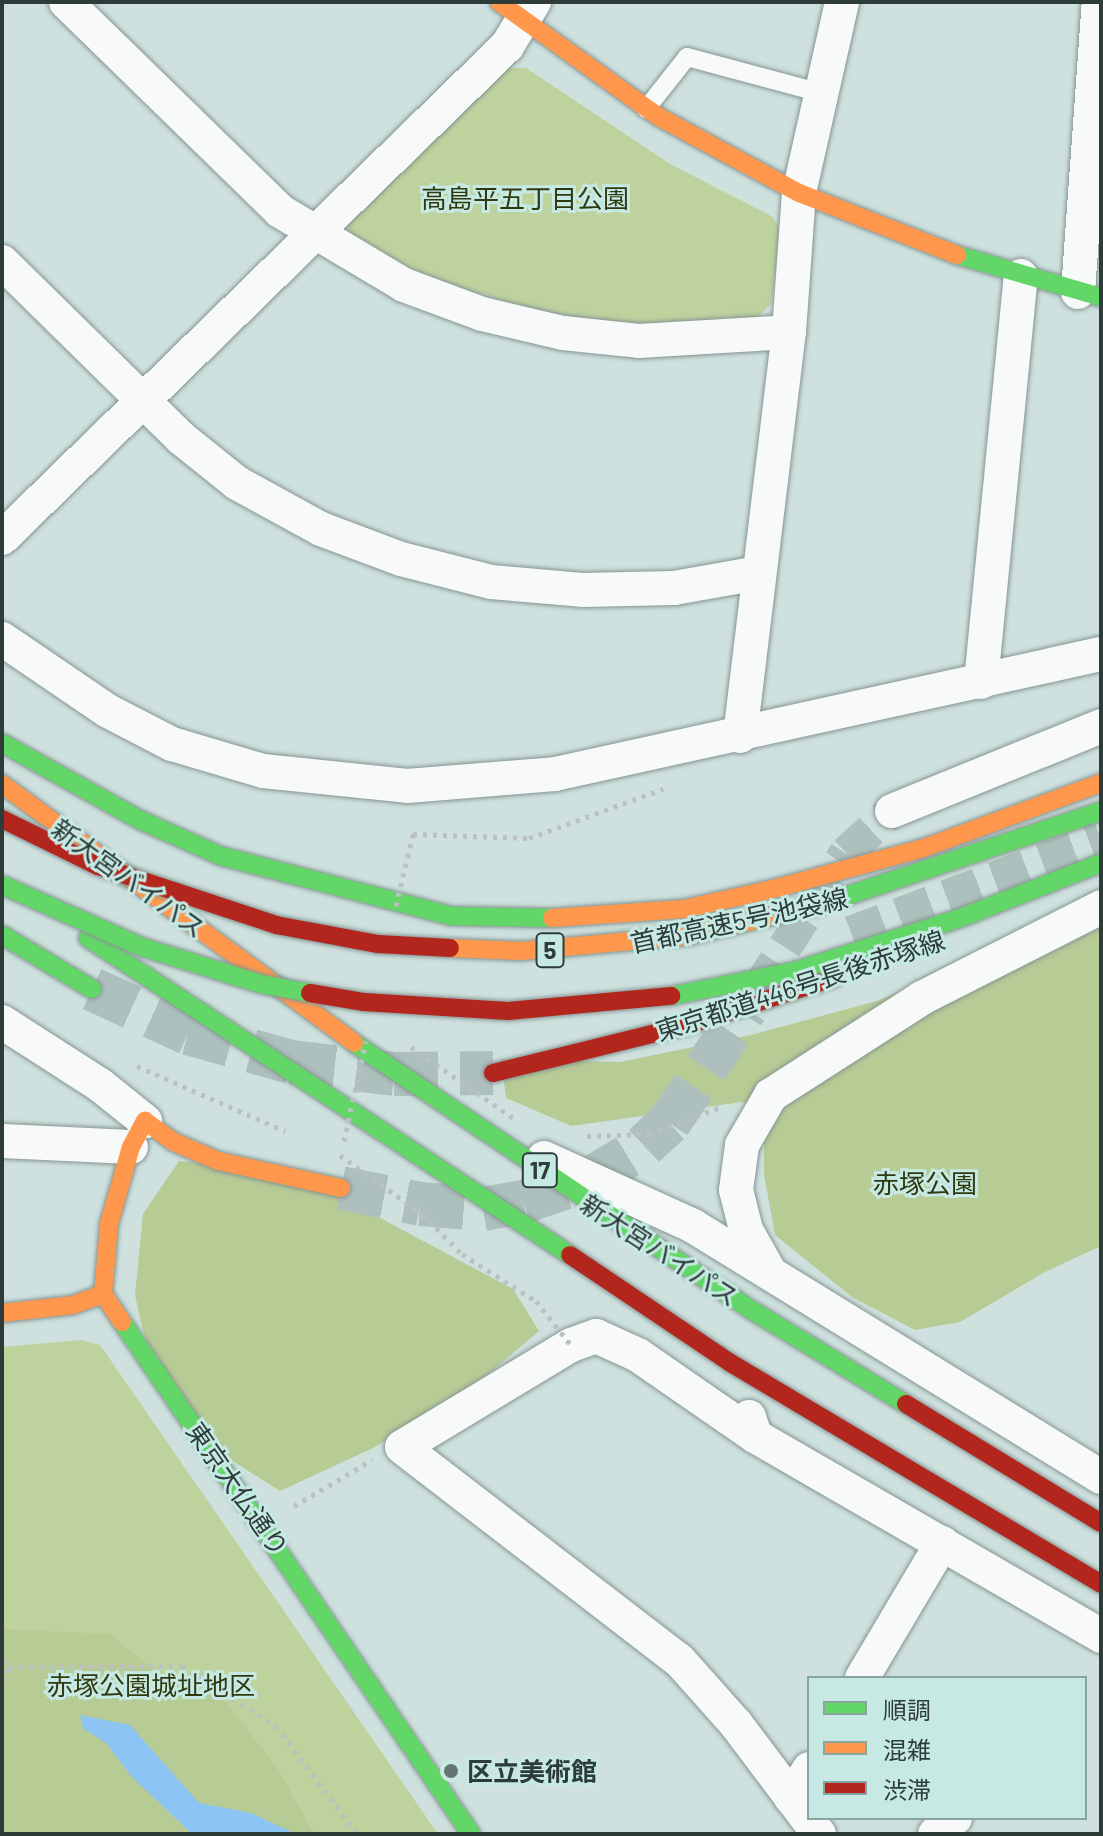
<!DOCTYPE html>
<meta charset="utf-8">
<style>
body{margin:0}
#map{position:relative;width:1103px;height:1836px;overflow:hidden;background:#cee1de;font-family:Barlow,"Noto Sans JP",sans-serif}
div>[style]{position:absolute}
.green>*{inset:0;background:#bed29e}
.forest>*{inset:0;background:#b7cb95}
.water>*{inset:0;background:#8cc4f4}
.street-tunnel>*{height:34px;margin-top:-17px;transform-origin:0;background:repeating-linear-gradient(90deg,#aec0bd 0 34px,transparent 0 51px)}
.secondary-tunnel>*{height:44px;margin-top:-22px;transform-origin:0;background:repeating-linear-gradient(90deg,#aec0bd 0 44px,transparent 0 66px)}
.path>*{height:5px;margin-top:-2.5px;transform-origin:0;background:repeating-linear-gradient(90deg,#bac1c0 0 4px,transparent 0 10px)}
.roads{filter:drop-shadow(0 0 2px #869593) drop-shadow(0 0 2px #869593)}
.lane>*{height:18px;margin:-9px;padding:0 9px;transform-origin:9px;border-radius:9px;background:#f8fafa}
.street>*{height:34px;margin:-17px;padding:0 17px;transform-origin:17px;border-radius:17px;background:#f8fafa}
.fast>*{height:18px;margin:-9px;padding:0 9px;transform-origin:9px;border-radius:9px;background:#63d668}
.slow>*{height:18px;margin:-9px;padding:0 9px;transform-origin:9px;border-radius:9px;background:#ff974d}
.jam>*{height:18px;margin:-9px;padding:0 9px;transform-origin:9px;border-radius:9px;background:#b3261e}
.path-bridge>*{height:5px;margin-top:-2.5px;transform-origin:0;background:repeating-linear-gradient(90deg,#bac1c0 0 4px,transparent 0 10px)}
.bridges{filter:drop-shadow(0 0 2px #869593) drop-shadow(0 0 2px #869593)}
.fast-bridge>*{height:18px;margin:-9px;padding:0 9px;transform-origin:9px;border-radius:9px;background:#63d668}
.slow-bridge>*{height:18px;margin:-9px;padding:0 9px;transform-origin:9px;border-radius:9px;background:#ff974d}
.jam-bridge>*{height:18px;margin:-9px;padding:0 9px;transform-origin:9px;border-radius:9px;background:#b3261e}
.dots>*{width:22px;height:22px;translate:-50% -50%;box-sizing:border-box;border:4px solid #c6e9e3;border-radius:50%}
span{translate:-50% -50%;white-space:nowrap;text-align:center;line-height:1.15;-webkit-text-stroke:6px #c6e9e3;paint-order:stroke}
.shield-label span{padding:2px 6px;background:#c6e9e3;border:2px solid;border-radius:6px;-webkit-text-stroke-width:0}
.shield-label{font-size:24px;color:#2d3b39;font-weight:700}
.park-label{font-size:26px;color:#30380f}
.street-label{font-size:26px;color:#2d3b39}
.poi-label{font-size:26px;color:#2d3b39;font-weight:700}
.left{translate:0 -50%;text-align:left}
.frame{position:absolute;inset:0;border:4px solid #2d3b39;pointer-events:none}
.legend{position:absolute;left:807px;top:1676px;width:280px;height:144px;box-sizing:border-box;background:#c6e9e3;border:2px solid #89a39f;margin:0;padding:10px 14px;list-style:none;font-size:24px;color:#2d3b39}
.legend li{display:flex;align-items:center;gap:16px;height:40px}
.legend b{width:40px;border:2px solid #89a39f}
</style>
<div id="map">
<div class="green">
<div style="clip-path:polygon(505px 68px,526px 68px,670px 164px,773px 217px,781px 231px,771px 304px,758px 317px,660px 326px,601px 321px,547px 313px,446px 284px,349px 239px,348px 222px)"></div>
<div style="clip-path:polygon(81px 1340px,100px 1345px,438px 1834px,2px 1834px,2px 1347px)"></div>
</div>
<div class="forest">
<div style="clip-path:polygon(1101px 912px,1101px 1246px,1045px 1272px,960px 1322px,915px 1330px,852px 1297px,775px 1235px,764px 1175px,764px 1110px,742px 1102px,571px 1126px,506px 1098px,501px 1059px,620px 1062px,751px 1035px,877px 1001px)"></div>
<div style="clip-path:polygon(179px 1161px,296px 1173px,513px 1289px,539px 1331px,467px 1392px,373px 1448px,280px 1491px,212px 1448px,144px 1335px,135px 1295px,143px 1214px)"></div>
<div style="clip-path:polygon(2px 1629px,110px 1634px,156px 1672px,224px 1699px,280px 1772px,314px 1834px,2px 1834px)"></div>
</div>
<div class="water">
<div style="clip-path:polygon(80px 1715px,130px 1725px,199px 1803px,251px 1813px,296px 1834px,190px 1832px,131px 1776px,107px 1744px,83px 1728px)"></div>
</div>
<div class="street-tunnel">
<div style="left:851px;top:933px;width:267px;rotate:-20.8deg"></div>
<div style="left:757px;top:990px;width:163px;rotate:-57deg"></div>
<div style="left:846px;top:853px;width:62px;rotate:-42.4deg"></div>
</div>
<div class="secondary-tunnel">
<div style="left:92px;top:989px;width:106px;rotate:24.6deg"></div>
<div style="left:188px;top:1033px;width:107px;rotate:15.7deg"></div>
<div style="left:291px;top:1062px;width:104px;rotate:6.6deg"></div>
<div style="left:394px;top:1074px;width:99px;rotate:-0.6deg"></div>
<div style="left:341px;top:1188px;width:81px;rotate:11.4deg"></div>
<div style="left:420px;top:1204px;width:63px;rotate:4.5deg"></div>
<div style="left:483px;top:1209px;width:41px;rotate:-9.9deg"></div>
<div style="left:523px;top:1202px;width:71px;rotate:-18.9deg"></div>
<div style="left:590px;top:1179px;width:63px;rotate:-31.4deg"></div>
<div style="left:644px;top:1146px;width:34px;rotate:-43deg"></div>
<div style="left:669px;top:1123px;width:138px;rotate:-56.2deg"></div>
</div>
<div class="path">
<div style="left:413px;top:834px;width:116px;rotate:2deg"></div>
<div style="left:529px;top:838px;width:143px;rotate:-20.1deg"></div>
<div style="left:137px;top:1066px;width:162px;rotate:23.7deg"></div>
<div style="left:587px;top:1136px;width:62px;rotate:-1.8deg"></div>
<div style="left:649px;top:1134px;width:79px;rotate:-20.7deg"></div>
<div style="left:294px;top:1506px;width:91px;rotate:-30.5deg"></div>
<div style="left:2px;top:1660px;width:10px;rotate:45deg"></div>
<div style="left:9px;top:1667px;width:173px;rotate:-0.3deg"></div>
<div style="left:182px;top:1666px;width:112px;rotate:32.6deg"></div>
<div style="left:276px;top:1726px;width:135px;rotate:53.1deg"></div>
<div style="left:2px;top:1681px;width:16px;rotate:-63deg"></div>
</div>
<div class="roads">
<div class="lane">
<div style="left:646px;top:109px;width:66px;rotate:-51.7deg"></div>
<div style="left:687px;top:57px;width:139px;rotate:15deg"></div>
</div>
<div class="street">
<div style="left:66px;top:2px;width:299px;rotate:44.3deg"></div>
<div style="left:280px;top:211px;width:144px;rotate:30.8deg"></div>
<div style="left:404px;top:285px;width:83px;rotate:20.4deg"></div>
<div style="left:482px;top:314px;width:83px;rotate:13.2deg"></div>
<div style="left:563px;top:333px;width:76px;rotate:6deg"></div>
<div style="left:639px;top:341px;width:150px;rotate:-3.4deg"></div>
<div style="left:2px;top:262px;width:251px;rotate:44.5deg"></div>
<div style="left:181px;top:438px;width:72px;rotate:38.8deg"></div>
<div style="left:237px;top:483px;width:96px;rotate:28.7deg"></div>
<div style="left:321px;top:529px;width:85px;rotate:20.6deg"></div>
<div style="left:401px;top:559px;width:93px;rotate:14.3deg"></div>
<div style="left:491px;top:582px;width:91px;rotate:5deg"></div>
<div style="left:582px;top:590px;width:92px;rotate:-1.2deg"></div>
<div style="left:674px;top:588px;width:86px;rotate:-10deg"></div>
<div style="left:1078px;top:292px;width:291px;rotate:-85.9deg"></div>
<div style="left:2px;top:538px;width:705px;rotate:-44.25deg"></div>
<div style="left:507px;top:46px;width:52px;rotate:-58.5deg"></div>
<div style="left:2px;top:639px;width:128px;rotate:34.2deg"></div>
<div style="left:108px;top:711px;width:72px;rotate:27.3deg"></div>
<div style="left:172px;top:744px;width:95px;rotate:16.5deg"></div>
<div style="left:263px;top:771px;width:145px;rotate:5.9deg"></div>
<div style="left:407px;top:786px;width:148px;rotate:-4.6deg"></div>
<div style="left:555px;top:774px;width:559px;rotate:-12.4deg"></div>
<div style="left:981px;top:682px;width:408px;rotate:-84.4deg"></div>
<div style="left:740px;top:736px;width:407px;rotate:-83.1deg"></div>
<div style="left:789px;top:332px;width:139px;rotate:-85.9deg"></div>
<div style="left:799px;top:193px;width:196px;rotate:-77.3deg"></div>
<div style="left:892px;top:811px;width:226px;rotate:-22.1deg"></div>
<div style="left:2px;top:1022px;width:117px;rotate:32.7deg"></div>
<div style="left:100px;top:1085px;width:58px;rotate:38.7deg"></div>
<div style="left:2px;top:1141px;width:129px;rotate:2.7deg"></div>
<div style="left:544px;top:1158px;width:164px;rotate:24.5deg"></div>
<div style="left:693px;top:1226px;width:479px;rotate:31.6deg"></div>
<div style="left:768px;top:1269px;width:45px;rotate:-119.4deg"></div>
<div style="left:746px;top:1230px;width:41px;rotate:-104deg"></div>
<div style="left:736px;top:1190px;width:45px;rotate:-82.4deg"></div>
<div style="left:742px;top:1145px;width:58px;rotate:-59.9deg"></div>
<div style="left:771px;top:1095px;width:179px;rotate:-32.7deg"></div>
<div style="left:922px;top:998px;width:201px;rotate:-26.9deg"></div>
<div style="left:749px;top:1417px;width:20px;rotate:72deg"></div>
<div style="left:755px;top:1436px;width:400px;rotate:30deg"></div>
<div style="left:755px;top:1436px;width:142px;rotate:-145.3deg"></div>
<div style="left:638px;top:1355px;width:46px;rotate:-155.7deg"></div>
<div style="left:596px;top:1336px;width:27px;rotate:160deg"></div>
<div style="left:571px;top:1345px;width:197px;rotate:148.9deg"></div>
<div style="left:402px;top:1447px;width:349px;rotate:37.6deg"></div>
<div style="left:679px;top:1660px;width:86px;rotate:48.3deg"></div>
<div style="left:736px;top:1724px;width:138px;rotate:53deg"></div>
<div style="left:862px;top:1678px;width:157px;rotate:-59.3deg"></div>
<div style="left:791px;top:1798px;width:34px;rotate:-58deg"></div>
<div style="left:935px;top:1834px;width:26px;rotate:-39deg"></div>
</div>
<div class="fast">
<div style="left:957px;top:255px;width:150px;rotate:16.3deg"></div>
<div style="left:2px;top:743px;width:158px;rotate:29.2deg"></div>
<div style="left:140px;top:820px;width:89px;rotate:24deg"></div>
<div style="left:221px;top:856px;width:238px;rotate:14.6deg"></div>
<div style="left:451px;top:916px;width:101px;rotate:1.1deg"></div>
<div style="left:2px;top:935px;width:105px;rotate:31deg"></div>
<div style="left:88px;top:938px;width:577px;rotate:33.33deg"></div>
<div style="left:354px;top:1043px;width:483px;rotate:33.9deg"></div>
<div style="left:755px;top:1312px;width:177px;rotate:31.4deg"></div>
<div style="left:122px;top:1322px;width:620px;rotate:55.72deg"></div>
</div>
<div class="slow">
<div style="left:499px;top:2px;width:197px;rotate:35.7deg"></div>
<div style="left:659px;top:117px;width:159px;rotate:28.5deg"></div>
<div style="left:799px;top:193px;width:170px;rotate:21.4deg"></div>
<div style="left:2px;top:784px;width:437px;rotate:36.3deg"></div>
<div style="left:552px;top:918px;width:132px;rotate:-3.9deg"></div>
<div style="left:684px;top:909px;width:91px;rotate:-12.7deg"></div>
<div style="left:773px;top:889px;width:156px;rotate:-15.2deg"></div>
<div style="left:924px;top:848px;width:189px;rotate:-20.2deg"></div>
<div style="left:2px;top:1313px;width:71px;rotate:-6.4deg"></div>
<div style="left:73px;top:1305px;width:32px;rotate:-20deg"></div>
<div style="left:122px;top:1322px;width:34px;rotate:-124deg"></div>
<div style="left:103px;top:1294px;width:70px;rotate:-85.1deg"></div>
<div style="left:109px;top:1224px;width:80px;rotate:-74.1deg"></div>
<div style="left:131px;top:1147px;width:30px;rotate:-62deg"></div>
<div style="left:145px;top:1121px;width:36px;rotate:36deg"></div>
<div style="left:174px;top:1142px;width:48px;rotate:23.4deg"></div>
<div style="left:218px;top:1161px;width:126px;rotate:12.4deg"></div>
</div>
<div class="jam">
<div style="left:493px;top:1073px;width:198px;rotate:-13.8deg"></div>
<div style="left:685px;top:1026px;width:156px;rotate:-18deg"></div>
<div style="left:570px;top:1255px;width:192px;rotate:33.9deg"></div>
<div style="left:729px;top:1362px;width:433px;rotate:30.8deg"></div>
<div style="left:906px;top:1404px;width:228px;rotate:31.4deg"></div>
</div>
</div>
<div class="path-bridge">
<div style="left:396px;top:906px;width:74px;rotate:-76.7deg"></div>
<div style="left:411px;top:1047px;width:124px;rotate:34.8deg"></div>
<div style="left:344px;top:1141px;width:102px;rotate:-77.6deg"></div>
<div style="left:340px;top:1155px;width:101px;rotate:35.7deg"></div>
<div style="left:422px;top:1214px;width:57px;rotate:45deg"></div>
<div style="left:462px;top:1254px;width:88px;rotate:32.4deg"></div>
<div style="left:536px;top:1301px;width:56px;rotate:51.5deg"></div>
</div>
<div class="bridges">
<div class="fast-bridge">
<div style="left:2px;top:885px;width:153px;rotate:23.9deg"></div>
<div style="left:142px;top:947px;width:125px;rotate:17.3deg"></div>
<div style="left:261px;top:984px;width:50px;rotate:10.4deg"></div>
<div style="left:822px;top:904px;width:294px;rotate:-18.4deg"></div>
<div style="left:671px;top:996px;width:126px;rotate:-11.4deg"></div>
<div style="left:795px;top:971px;width:173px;rotate:-17.8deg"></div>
<div style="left:960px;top:918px;width:151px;rotate:-21.3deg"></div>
</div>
<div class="slow-bridge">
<div style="left:450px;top:948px;width:71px;rotate:2.4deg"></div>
<div style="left:521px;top:951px;width:167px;rotate:-5.2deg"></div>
<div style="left:687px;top:936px;width:139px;rotate:-13.3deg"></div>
</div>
<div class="jam-bridge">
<div style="left:2px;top:819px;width:107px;rotate:26.1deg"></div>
<div style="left:98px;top:866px;width:188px;rotate:18.3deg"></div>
<div style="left:276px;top:925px;width:104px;rotate:10.6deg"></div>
<div style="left:378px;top:944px;width:72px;rotate:3.2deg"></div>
<div style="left:310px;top:993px;width:55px;rotate:9.5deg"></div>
<div style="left:364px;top:1002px;width:144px;rotate:3.6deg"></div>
<div style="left:508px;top:1011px;width:164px;rotate:-5.3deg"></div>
</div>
</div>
<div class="dots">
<div style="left:451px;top:1771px;background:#657573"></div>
</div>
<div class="shield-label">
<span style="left:550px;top:950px">5</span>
<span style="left:540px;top:1170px">17</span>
</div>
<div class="park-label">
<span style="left:525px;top:198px">高島平五丁目公園</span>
<span style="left:925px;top:1183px">赤塚公園</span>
<span style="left:151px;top:1685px">赤塚公園城址地区</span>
</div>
<div class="street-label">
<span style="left:129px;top:878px;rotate:36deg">新大宮バイパス</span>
<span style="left:739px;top:920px;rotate:-12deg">首都高速5号池袋線</span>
<span style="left:800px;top:985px;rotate:-18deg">東京都道446号長後赤塚線</span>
<span style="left:660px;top:1250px;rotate:33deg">新大宮バイパス</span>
<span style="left:238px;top:1489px;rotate:55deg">東京大仏通り</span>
</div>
<div class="poi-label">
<span class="left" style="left:467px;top:1771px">区立美術館</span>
</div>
<div class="frame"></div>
<ul class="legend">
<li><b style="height:10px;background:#63d668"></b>順調</li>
<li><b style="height:10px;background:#ff974d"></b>混雑</li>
<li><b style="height:10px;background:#b3261e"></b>渋滞</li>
</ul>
</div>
